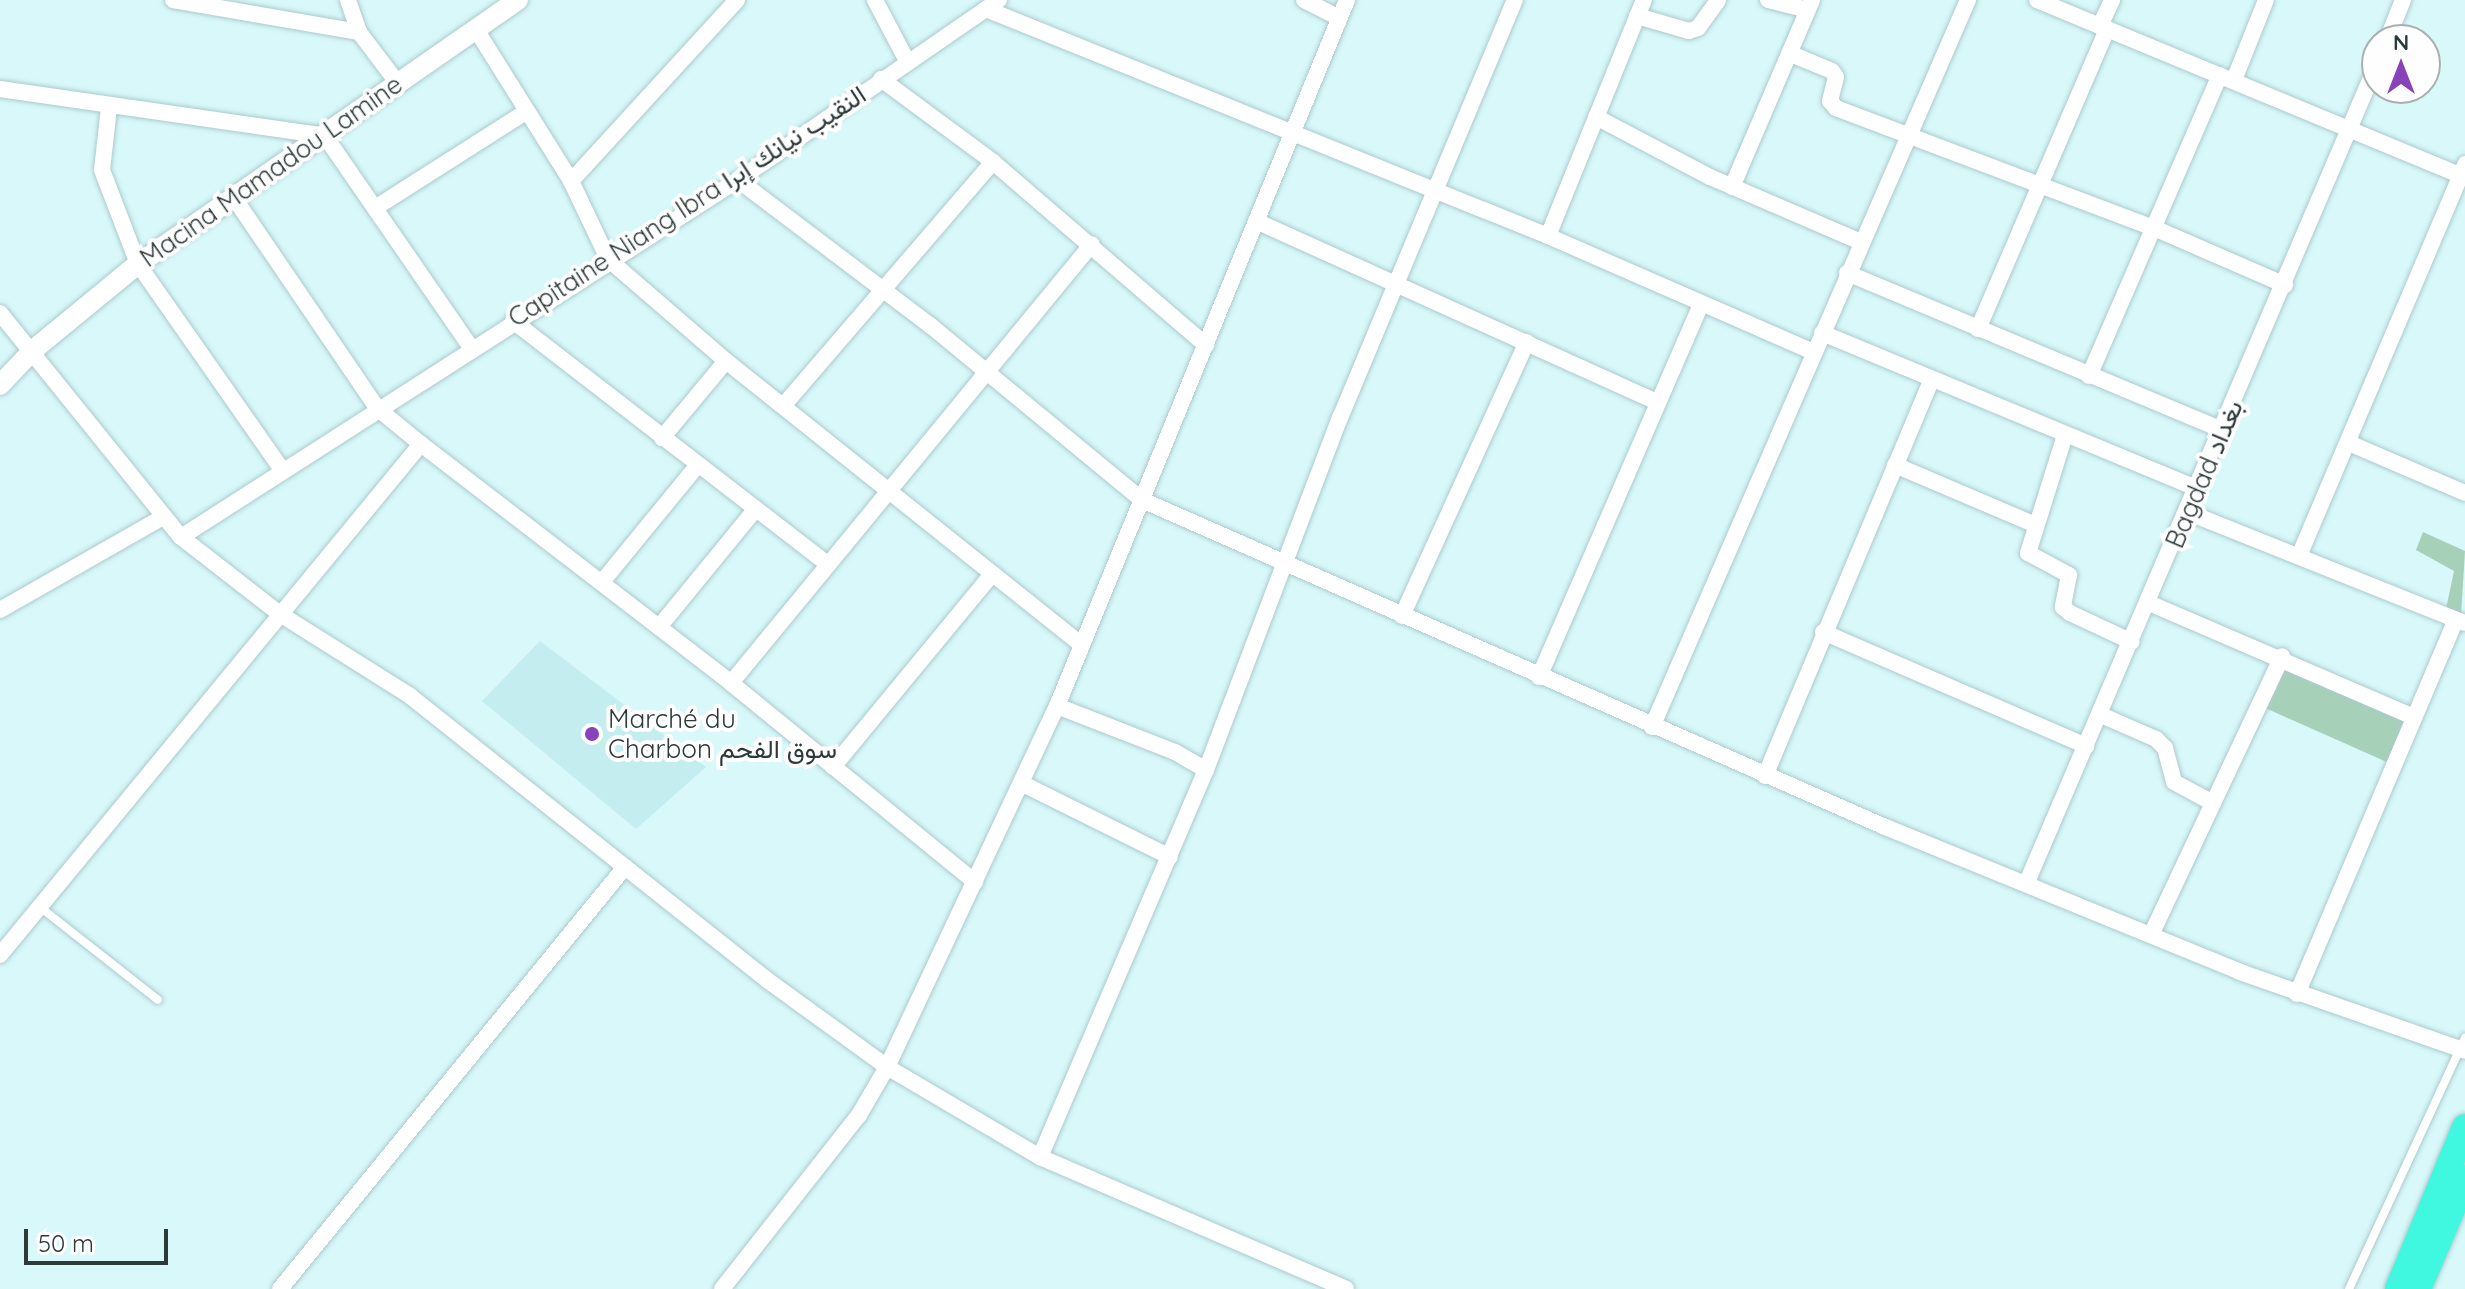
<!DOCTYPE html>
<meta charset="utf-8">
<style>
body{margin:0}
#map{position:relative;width:2465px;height:1289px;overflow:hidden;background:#d8f8fa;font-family:Quicksand,Vazirmatn,sans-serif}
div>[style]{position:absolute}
.built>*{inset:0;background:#c4edf0}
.green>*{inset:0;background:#a6d1b8;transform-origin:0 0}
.roads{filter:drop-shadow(0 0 2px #accacc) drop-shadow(0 0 2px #accacc)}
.service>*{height:8px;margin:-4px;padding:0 4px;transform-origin:4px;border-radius:4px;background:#fff}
.minor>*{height:16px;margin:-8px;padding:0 8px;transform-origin:8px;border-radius:8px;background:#fff}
.tertiary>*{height:20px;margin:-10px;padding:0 10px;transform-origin:10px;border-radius:10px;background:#fff}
.trunk>*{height:26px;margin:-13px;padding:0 13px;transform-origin:13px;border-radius:13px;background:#40f7e0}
.dots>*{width:22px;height:22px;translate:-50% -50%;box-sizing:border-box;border:4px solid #fefefe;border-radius:50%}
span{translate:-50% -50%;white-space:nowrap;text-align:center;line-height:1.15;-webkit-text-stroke:8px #fefefe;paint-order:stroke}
.street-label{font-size:26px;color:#2d3a3a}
.poi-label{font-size:26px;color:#2d3a3a}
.left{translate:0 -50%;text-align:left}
.north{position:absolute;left:2361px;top:24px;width:80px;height:80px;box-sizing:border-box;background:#fefefe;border:2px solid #aab0b0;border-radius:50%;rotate:0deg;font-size:22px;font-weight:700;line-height:32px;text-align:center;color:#2d3a3a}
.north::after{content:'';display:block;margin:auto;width:28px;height:36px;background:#8743b7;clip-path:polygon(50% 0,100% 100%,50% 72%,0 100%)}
.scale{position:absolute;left:24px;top:1229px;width:144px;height:36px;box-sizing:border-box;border:4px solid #2d3a3a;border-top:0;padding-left:10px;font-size:24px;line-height:28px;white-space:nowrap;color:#2d3a3a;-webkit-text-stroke:6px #fefefe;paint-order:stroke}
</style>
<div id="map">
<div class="built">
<div style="clip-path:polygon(540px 641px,706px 767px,636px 829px,482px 701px)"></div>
</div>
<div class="green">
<div style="clip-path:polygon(2423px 532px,2465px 551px,2461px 616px,2446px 609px,2454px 571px,2416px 550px)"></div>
<div style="left:2284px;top:666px;width:133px;height:46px;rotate:24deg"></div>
</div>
<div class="roads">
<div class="service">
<div style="left:40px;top:907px;width:150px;rotate:38.2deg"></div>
<div style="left:2349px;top:1289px;width:277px;rotate:-65.2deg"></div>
</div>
<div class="minor">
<div style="left:173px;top:0;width:189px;rotate:9.8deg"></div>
<div style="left:348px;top:0;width:34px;rotate:71deg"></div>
<div style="left:359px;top:32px;width:61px;rotate:52.9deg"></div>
<div style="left:737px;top:0;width:246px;rotate:132.5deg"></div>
<div style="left:571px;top:181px;width:86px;rotate:64.6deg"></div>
<div style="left:608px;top:259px;width:156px;rotate:40.8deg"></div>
<div style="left:726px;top:361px;width:455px;rotate:38.6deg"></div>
<div style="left:875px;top:0;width:67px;rotate:62.3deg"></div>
<div style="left:1304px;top:0;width:39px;rotate:27deg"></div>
<div style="left:1768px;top:0;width:41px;rotate:14deg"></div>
<div style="left:2037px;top:0;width:463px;rotate:22.5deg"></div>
<div style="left:986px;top:9px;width:606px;rotate:21.99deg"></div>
<div style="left:1548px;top:236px;width:290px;rotate:23.6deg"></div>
<div style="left:1637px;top:16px;width:54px;rotate:16.1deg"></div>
<div style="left:1689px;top:31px;width:9px;rotate:-18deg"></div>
<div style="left:1698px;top:28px;width:34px;rotate:-54deg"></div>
<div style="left:2100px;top:26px;width:29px;rotate:-65deg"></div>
<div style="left:477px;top:31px;width:177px;rotate:57.9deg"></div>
<div style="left:2387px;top:40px;width:43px;rotate:-68.2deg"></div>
<div style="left:1791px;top:54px;width:44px;rotate:22.5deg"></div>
<div style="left:1832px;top:71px;width:7px;rotate:56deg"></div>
<div style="left:1836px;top:77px;width:25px;rotate:104deg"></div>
<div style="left:1830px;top:101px;width:9px;rotate:49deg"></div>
<div style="left:1836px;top:108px;width:340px;rotate:20.7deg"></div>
<div style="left:2154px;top:228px;width:143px;rotate:23.5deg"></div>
<div style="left:881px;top:79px;width:139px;rotate:36.5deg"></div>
<div style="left:993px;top:162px;width:281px;rotate:40.7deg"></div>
<div style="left:2234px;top:80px;width:86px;rotate:-68.2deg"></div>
<div style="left:0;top:89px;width:328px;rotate:8.2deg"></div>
<div style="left:325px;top:136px;width:257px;rotate:55.4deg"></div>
<div style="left:109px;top:107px;width:63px;rotate:96.3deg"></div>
<div style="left:102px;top:170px;width:101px;rotate:69deg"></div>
<div style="left:138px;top:264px;width:251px;rotate:55deg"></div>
<div style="left:1596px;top:117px;width:129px;rotate:27.8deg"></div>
<div style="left:1710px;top:177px;width:164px;rotate:23.3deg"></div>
<div style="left:738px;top:180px;width:242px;rotate:37.1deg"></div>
<div style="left:931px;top:326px;width:273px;rotate:39.5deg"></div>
<div style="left:1142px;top:500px;width:810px;rotate:23.75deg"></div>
<div style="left:1883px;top:826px;width:386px;rotate:22.2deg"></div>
<div style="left:2240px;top:972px;width:238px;rotate:19.3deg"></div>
<div style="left:1732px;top:187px;width:203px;rotate:-66.8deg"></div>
<div style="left:375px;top:208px;width:180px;rotate:-32.5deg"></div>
<div style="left:1256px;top:221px;width:438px;rotate:24.3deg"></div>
<div style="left:1548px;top:236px;width:255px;rotate:-67.9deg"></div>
<div style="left:1847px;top:273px;width:407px;rotate:22.7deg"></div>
<div style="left:0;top:313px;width:288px;rotate:51.1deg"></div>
<div style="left:181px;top:537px;width:125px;rotate:37.9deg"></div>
<div style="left:280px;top:614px;width:154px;rotate:32.2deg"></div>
<div style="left:410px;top:696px;width:456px;rotate:38.5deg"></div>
<div style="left:767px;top:980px;width:148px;rotate:35.9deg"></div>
<div style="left:887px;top:1067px;width:178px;rotate:30.5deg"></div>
<div style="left:1040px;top:1157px;width:333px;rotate:23.3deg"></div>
<div style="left:513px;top:321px;width:397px;rotate:37.7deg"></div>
<div style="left:1978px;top:329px;width:327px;rotate:-66.7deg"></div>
<div style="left:1822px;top:333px;width:407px;rotate:22.5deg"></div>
<div style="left:2089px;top:376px;width:328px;rotate:-66.5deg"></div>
<div style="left:783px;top:406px;width:322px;rotate:-49.3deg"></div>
<div style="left:2065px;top:435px;width:124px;rotate:107.4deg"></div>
<div style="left:2028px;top:553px;width:47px;rotate:28.2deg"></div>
<div style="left:2069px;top:575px;width:33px;rotate:101deg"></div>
<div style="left:2063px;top:607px;width:9px;rotate:41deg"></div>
<div style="left:2070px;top:613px;width:68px;rotate:25.1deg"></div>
<div style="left:662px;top:438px;width:100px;rotate:-50.3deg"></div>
<div style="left:2349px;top:443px;width:126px;rotate:23.3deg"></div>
<div style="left:421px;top:444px;width:391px;rotate:37.6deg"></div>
<div style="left:731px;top:683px;width:315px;rotate:39.2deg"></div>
<div style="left:1895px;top:465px;width:150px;rotate:23.1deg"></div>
<div style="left:2187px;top:512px;width:298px;rotate:21.8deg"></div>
<div style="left:181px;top:537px;width:662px;rotate:-32.66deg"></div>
<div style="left:738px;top:180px;width:317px;rotate:-34.6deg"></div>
<div style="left:2299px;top:556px;width:426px;rotate:-67deg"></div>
<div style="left:602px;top:582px;width:150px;rotate:-50.7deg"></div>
<div style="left:2149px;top:603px;width:288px;rotate:23.3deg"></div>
<div style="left:0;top:610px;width:188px;rotate:-29.7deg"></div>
<div style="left:1402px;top:616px;width:301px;rotate:-65.5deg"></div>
<div style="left:659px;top:627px;width:149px;rotate:-50.7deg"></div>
<div style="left:1823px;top:632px;width:287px;rotate:23.4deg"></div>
<div style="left:1539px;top:677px;width:407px;rotate:-66.5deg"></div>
<div style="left:731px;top:683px;width:568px;rotate:-50.57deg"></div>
<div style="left:1057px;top:706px;width:127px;rotate:21.3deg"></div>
<div style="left:1175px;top:752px;width:36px;rotate:30deg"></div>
<div style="left:2101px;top:715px;width:60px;rotate:23.6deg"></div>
<div style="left:2156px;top:739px;width:13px;rotate:45deg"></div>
<div style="left:2165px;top:748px;width:35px;rotate:75deg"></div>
<div style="left:2174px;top:782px;width:44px;rotate:28.3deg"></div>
<div style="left:1652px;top:727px;width:793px;rotate:-66.51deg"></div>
<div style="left:833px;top:767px;width:250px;rotate:-50.5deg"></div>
<div style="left:1765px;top:776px;width:428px;rotate:-67.2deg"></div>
<div style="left:1023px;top:784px;width:164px;rotate:26.4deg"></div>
<div style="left:2027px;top:882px;width:890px;rotate:-66.84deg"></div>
<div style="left:2151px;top:935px;width:308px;rotate:-64.8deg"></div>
<div style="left:0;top:955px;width:662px;rotate:-50.52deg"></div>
<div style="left:421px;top:444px;width:57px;rotate:-140.7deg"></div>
<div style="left:377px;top:408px;width:253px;rotate:-124.2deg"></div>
<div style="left:2297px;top:994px;width:406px;rotate:-67deg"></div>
<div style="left:1040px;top:1157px;width:421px;rotate:-66.8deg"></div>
<div style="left:1206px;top:770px;width:377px;rotate:-69.2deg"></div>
<div style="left:1340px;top:418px;width:453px;rotate:-67.3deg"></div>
<div style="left:280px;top:1289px;width:545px;rotate:-50.73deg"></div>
<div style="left:722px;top:1289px;width:221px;rotate:-51.8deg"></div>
<div style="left:859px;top:1115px;width:56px;rotate:-59.7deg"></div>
<div style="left:887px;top:1067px;width:399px;rotate:-64.8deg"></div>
<div style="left:1057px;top:706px;width:763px;rotate:-67.67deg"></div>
</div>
<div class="tertiary">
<div style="left:0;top:385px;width:47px;rotate:-46.7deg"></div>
<div style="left:32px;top:351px;width:137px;rotate:-39.4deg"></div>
<div style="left:138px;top:264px;width:463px;rotate:-34.8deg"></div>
</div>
<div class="trunk">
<div style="left:2398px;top:1289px;width:175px;rotate:-67.5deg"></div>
<div style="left:2418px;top:1289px;width:120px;rotate:-66.9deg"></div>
</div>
</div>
<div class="dots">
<div style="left:592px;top:734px;background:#8743b7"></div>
</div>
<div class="street-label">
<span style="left:271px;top:171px;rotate:-35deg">Macina Mamadou Lamine</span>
<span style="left:687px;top:206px;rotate:-33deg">Capitaine Niang Ibra النقيب نيانك إبرا</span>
<span style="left:2204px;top:474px;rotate:-67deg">Bagdad بغداد</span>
</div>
<div class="poi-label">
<span class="left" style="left:608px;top:734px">Marché du<br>Charbon سوق الفحم</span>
</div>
<div class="north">N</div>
<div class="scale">50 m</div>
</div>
